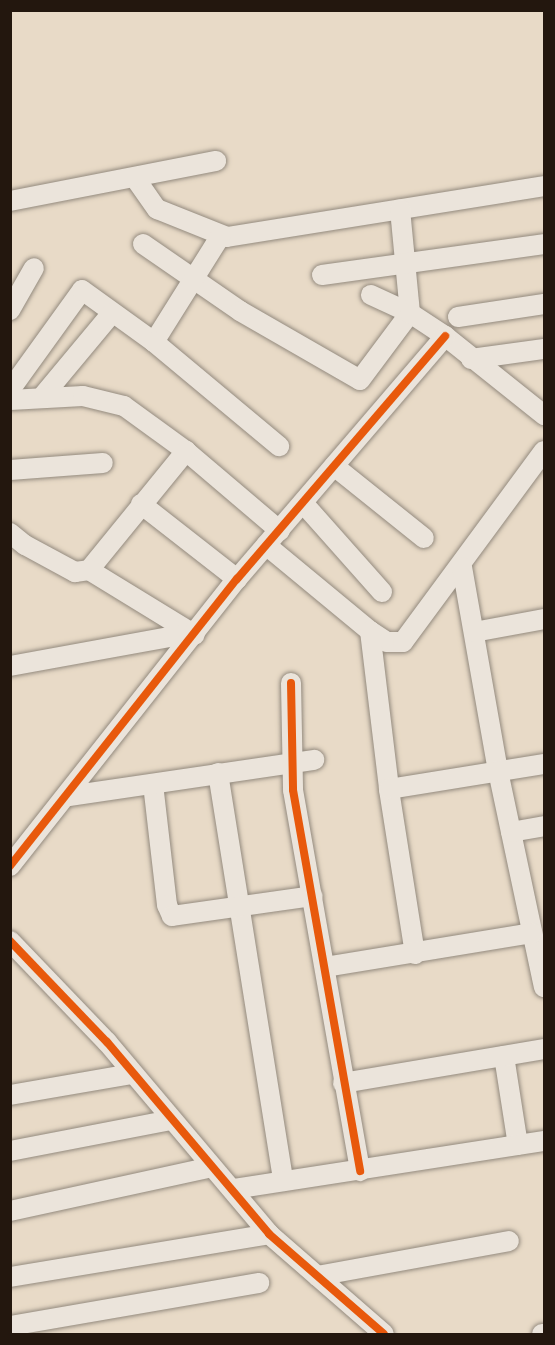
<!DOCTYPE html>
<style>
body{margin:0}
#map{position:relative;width:555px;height:1345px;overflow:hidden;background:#e8dac7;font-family:"Libre Caslon Text",serif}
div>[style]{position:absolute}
.roads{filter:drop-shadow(0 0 2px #938a7e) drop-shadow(0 0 2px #938a7e)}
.minor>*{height:20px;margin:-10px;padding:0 10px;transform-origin:10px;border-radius:10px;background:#ebe4db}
.cycleway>*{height:8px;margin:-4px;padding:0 4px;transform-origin:4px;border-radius:4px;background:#e8590c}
span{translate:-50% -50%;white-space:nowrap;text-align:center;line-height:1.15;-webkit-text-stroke:6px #f8e8d2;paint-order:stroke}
.frame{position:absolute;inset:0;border:12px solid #23170e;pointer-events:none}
</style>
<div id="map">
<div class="roads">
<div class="minor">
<div style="left:135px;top:178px;width:38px;rotate:55deg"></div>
<div style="left:157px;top:209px;width:75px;rotate:21.8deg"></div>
<div style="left:227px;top:237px;width:321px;rotate:-9.1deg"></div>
<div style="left:10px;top:201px;width:210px;rotate:-11deg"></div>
<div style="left:143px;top:244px;width:118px;rotate:34.6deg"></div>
<div style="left:240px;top:311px;width:138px;rotate:29.9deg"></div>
<div style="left:360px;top:380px;width:84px;rotate:-53.3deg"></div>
<div style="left:410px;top:313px;width:104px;rotate:-95.5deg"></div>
<div style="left:322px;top:275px;width:224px;rotate:-7.9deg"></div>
<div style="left:371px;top:295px;width:43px;rotate:24.8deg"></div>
<div style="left:410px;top:313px;width:42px;rotate:33.3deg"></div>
<div style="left:445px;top:336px;width:127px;rotate:38.6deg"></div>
<div style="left:10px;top:310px;width:48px;rotate:-60.3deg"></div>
<div style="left:458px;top:317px;width:87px;rotate:-8.6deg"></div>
<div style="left:154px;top:342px;width:126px;rotate:-57.9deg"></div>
<div style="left:471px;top:359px;width:74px;rotate:-7.8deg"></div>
<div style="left:10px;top:390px;width:123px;rotate:-54.2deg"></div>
<div style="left:82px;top:290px;width:89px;rotate:35.8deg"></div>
<div style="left:154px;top:342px;width:163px;rotate:39.8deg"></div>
<div style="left:42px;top:397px;width:109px;rotate:-50.2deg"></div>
<div style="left:10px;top:400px;width:73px;rotate:-3.1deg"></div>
<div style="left:83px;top:396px;width:42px;rotate:13.7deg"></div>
<div style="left:124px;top:406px;width:77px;rotate:36deg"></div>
<div style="left:186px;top:451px;width:123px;rotate:40.4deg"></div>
<div style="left:334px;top:466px;width:115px;rotate:38.7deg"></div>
<div style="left:10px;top:470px;width:93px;rotate:-4.3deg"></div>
<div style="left:303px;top:503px;width:119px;rotate:48.4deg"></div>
<div style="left:141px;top:504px;width:122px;rotate:38deg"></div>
<div style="left:10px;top:533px;width:19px;rotate:39deg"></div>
<div style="left:25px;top:545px;width:57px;rotate:28.4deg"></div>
<div style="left:75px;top:572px;width:14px;rotate:-8deg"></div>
<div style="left:89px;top:570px;width:154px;rotate:-50.8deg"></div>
<div style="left:266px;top:545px;width:135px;rotate:39.6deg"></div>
<div style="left:370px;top:631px;width:20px;rotate:33deg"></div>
<div style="left:387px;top:642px;width:16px"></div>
<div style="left:403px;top:642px;width:237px;rotate:-53.6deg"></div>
<div style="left:462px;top:567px;width:207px;rotate:80deg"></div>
<div style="left:498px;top:771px;width:221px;rotate:78deg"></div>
<div style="left:89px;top:570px;width:124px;rotate:31.5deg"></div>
<div style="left:370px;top:631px;width:159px;rotate:83.1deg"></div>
<div style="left:474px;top:632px;width:71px;rotate:-10.5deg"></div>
<div style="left:10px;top:666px;width:185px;rotate:-10.3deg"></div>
<div style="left:291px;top:683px;width:107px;rotate:88.9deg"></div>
<div style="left:293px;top:790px;width:387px;rotate:80deg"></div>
<div style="left:218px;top:773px;width:413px;rotate:80.9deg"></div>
<div style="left:153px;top:784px;width:122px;rotate:83.4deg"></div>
<div style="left:167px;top:905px;width:12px;rotate:66deg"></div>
<div style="left:172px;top:916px;width:142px;rotate:-8.1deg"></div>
<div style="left:69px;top:796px;width:248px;rotate:-8.4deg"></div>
<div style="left:511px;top:832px;width:34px;rotate:-10deg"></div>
<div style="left:10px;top:866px;width:366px;rotate:-51.7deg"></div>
<div style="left:237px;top:579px;width:320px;rotate:-49.4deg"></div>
<div style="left:10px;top:941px;width:140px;rotate:46.2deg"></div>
<div style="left:107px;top:1042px;width:251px;rotate:49.8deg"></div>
<div style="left:269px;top:1234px;width:152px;rotate:41deg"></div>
<div style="left:415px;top:954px;width:167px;rotate:-99deg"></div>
<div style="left:389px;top:789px;width:157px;rotate:-9.2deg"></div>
<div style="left:325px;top:967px;width:210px;rotate:-9.3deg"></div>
<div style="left:504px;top:1056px;width:90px;rotate:81.1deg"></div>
<div style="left:343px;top:1083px;width:204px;rotate:-9.6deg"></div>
<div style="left:10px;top:1095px;width:124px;rotate:-9.8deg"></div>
<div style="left:10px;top:1151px;width:164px;rotate:-10.9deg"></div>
<div style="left:233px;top:1189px;width:315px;rotate:-8.8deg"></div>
<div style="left:10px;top:1211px;width:206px;rotate:-12.3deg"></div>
<div style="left:317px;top:1276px;width:195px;rotate:-10.3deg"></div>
<div style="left:10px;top:1277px;width:263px;rotate:-9.4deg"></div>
<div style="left:10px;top:1326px;width:253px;rotate:-9.8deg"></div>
<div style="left:542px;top:1334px;width:2px"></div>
</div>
</div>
<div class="cycleway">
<div style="left:291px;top:683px;width:107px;rotate:88.9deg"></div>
<div style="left:293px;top:790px;width:387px;rotate:80deg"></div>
<div style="left:10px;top:866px;width:366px;rotate:-51.7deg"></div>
<div style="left:237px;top:579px;width:320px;rotate:-49.4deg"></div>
<div style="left:10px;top:941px;width:140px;rotate:46.2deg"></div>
<div style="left:107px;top:1042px;width:251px;rotate:49.8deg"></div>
<div style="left:269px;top:1234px;width:152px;rotate:41deg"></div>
</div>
<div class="frame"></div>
</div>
